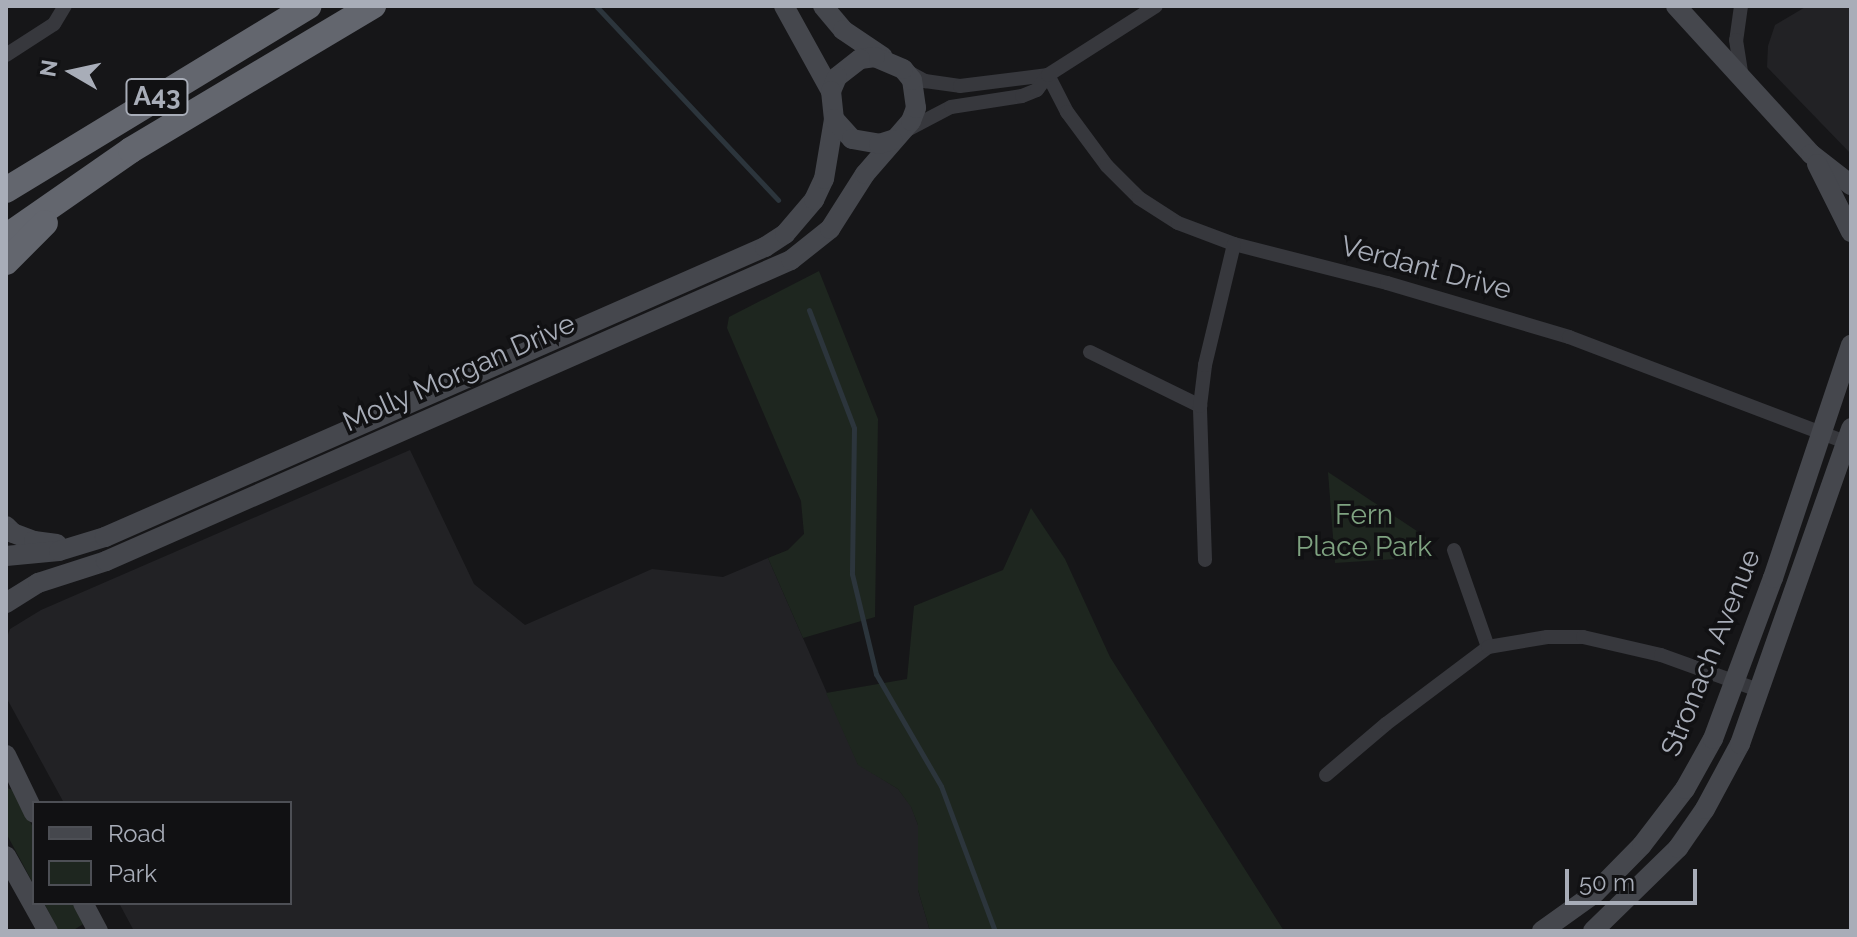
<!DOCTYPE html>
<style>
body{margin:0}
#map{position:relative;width:1857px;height:937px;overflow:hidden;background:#161618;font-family:Raleway,sans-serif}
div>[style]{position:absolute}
.built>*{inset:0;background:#222225}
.green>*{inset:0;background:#1e261f}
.stream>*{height:5px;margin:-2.5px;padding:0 2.5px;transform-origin:2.5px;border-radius:2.5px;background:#2c353c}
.street>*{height:14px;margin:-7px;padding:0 7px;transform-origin:7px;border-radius:7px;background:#37383d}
.secondary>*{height:20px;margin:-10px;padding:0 10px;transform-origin:10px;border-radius:10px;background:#45474d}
.highway>*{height:26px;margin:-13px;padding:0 13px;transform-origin:13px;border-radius:13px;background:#63666e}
span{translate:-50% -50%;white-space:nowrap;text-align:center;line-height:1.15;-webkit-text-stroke:7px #111113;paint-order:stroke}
.shield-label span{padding:2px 6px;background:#111113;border:2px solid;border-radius:6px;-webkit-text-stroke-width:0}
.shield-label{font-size:26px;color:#a8adb8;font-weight:700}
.street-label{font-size:28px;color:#a8adb8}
.park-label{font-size:28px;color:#7fa381}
.frame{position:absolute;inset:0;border:8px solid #a8adb8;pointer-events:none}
.legend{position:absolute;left:32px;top:801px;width:260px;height:104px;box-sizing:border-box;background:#111113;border:2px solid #4d4f55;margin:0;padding:10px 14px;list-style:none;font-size:24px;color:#a8adb8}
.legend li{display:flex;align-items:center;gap:16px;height:40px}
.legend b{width:40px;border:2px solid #4d4f55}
.north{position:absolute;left:32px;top:32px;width:80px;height:80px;-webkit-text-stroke:6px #111113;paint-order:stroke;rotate:279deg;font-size:22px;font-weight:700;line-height:32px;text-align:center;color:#a8adb8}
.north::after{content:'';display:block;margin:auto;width:28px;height:36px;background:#a8adb8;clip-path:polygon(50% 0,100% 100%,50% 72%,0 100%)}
.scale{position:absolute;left:1565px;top:869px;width:132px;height:36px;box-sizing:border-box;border:4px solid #a8adb8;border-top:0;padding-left:10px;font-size:24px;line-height:28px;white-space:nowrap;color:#a8adb8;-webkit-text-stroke:6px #111113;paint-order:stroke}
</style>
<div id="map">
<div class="built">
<div style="clip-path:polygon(1807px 6px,1851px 6px,1851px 154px,1767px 67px,1768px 46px,1775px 25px)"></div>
<div style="clip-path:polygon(410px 450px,474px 584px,525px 625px,652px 569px,723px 577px,768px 558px,858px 764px,898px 789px,911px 806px,918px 825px,918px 890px,930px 931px,134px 931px,119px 903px,290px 903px,290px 803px,64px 803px,6px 697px,6px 640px,10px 629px,41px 610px)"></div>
</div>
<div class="green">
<div style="clip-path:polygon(819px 271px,878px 419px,875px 617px,803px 638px,768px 558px,788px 550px,804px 534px,801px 501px,727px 328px,729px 317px)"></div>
<div style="clip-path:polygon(1328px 472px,1426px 537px,1426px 557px,1335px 563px)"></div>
<div style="clip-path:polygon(1031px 508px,1065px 559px,1110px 657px,1284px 931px,930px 931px,918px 890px,918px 825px,911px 807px,898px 789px,858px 765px,826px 693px,907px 679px,914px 606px,1003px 570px)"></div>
<div style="clip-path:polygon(7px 788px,13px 790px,34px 829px,34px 885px,6px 833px)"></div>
<div style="clip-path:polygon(44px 903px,74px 903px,85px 923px,72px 931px,59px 931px)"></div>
</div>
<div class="stream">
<div style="left:596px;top:6px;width:266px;rotate:46.8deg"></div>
<div style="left:809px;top:310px;width:126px;rotate:69.1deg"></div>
<div style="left:854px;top:428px;width:146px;rotate:90.8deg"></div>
<div style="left:852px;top:574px;width:103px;rotate:76.5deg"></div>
<div style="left:876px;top:674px;width:129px;rotate:59.9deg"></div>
<div style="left:941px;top:786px;width:155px;rotate:69.6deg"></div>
</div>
<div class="street">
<div style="left:1741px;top:6px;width:34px;rotate:98deg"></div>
<div style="left:1736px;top:40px;width:37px;rotate:81deg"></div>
<div style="left:6px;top:55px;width:57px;rotate:-32.9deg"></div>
<div style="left:54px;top:24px;width:21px;rotate:-59deg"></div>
<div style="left:905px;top:70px;width:23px;rotate:29deg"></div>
<div style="left:925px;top:81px;width:35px;rotate:8deg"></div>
<div style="left:960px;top:86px;width:89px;rotate:-7.1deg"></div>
<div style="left:1048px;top:75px;width:42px;rotate:62.8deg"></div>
<div style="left:1067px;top:112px;width:67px;rotate:53.5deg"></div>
<div style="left:1107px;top:166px;width:45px;rotate:45deg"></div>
<div style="left:1139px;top:198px;width:46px;rotate:32.7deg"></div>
<div style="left:1178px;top:223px;width:60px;rotate:20.6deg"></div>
<div style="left:1234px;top:244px;width:158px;rotate:14.3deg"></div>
<div style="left:1387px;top:283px;width:190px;rotate:16.5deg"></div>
<div style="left:1569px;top:337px;width:295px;rotate:20.8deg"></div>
<div style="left:905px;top:131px;width:52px;rotate:-27.6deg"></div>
<div style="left:951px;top:107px;width:72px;rotate:-8.8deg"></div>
<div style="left:1022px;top:96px;width:16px;rotate:-22deg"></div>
<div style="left:1037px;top:90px;width:19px;rotate:-54deg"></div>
<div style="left:1048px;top:75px;width:128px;rotate:-32.6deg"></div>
<div style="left:1090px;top:352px;width:123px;rotate:26.1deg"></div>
<div style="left:1454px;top:550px;width:103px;rotate:70.7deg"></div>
<div style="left:1205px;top:560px;width:154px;rotate:-91.9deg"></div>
<div style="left:1200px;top:406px;width:41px;rotate:-83deg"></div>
<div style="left:1205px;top:365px;width:124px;rotate:-76.5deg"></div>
<div style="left:1326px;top:775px;width:79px;rotate:-40.4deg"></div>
<div style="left:1386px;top:724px;width:128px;rotate:-37deg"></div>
<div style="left:1488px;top:647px;width:60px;rotate:-9.6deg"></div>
<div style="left:1547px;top:637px;width:36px"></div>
<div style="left:1583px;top:637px;width:80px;rotate:13deg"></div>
<div style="left:1661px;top:655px;width:106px;rotate:19.8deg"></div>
</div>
<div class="secondary">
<div style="left:784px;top:6px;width:97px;rotate:61.1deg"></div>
<div style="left:823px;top:6px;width:31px;rotate:50deg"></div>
<div style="left:843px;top:30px;width:48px;rotate:34deg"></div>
<div style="left:1676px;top:6px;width:200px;rotate:47.6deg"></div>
<div style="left:1811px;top:154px;width:51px;rotate:37.8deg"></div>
<div style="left:1817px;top:164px;width:76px;rotate:63.4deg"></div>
<div style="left:6px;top:526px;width:10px;rotate:45deg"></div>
<div style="left:13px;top:533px;width:22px;rotate:21deg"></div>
<div style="left:34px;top:541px;width:23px;rotate:7deg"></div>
<div style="left:6px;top:556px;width:53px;rotate:-5.4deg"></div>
<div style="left:59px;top:551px;width:48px;rotate:-16.9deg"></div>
<div style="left:105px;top:537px;width:721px;rotate:-23.72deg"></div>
<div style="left:765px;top:247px;width:24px;rotate:-33deg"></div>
<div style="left:785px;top:234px;width:45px;rotate:-49.5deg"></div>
<div style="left:814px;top:200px;width:23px;rotate:-65deg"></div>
<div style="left:824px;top:179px;width:61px;rotate:-80.5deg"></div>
<div style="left:6px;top:603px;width:38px;rotate:-32deg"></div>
<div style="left:38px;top:583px;width:71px;rotate:-17.9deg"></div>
<div style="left:106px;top:561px;width:748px;rotate:-23.72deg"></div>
<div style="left:791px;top:260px;width:50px;rotate:-38.5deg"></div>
<div style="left:830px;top:229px;width:65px;rotate:-57.5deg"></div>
<div style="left:865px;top:174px;width:70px;rotate:-49deg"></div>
<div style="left:911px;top:121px;width:14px;rotate:-69deg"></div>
<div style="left:916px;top:108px;width:28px;rotate:-98deg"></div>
<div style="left:912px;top:80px;width:14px;rotate:-129deg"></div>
<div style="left:903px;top:69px;width:30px;rotate:-157deg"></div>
<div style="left:875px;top:57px;width:15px;rotate:172deg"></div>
<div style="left:860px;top:59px;width:29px;rotate:142deg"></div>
<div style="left:837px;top:77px;width:15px;rotate:113deg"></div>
<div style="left:831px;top:91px;width:28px;rotate:84deg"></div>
<div style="left:834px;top:119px;width:27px;rotate:48deg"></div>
<div style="left:852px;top:139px;width:27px;rotate:10deg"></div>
<div style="left:879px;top:144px;width:14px;rotate:-17deg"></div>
<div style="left:6px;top:755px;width:64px;rotate:64.2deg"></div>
<div style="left:6px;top:856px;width:86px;rotate:60.8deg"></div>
<div style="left:83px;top:903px;width:32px;rotate:62deg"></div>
<div style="left:1542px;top:931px;width:65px;rotate:-35.6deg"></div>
<div style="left:1595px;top:893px;width:67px;rotate:-45.6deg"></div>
<div style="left:1642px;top:845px;width:71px;rotate:-52.5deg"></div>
<div style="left:1685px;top:789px;width:57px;rotate:-60.8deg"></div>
<div style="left:1713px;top:739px;width:172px;rotate:-69.6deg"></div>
<div style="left:1773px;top:578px;width:246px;rotate:-71.5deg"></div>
<div style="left:1593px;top:931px;width:119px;rotate:-44.3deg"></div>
<div style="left:1678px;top:848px;width:47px;rotate:-55.3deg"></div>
<div style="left:1705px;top:809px;width:74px;rotate:-61.7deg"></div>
<div style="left:1740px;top:744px;width:335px;rotate:-70.6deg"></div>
</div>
<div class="highway">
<div style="left:6px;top:190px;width:354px;rotate:-31.3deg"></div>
<div style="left:6px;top:237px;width:152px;rotate:-34.8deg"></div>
<div style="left:131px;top:150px;width:282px;rotate:-30.8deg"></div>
<div style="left:6px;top:262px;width:55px;rotate:-45deg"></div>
</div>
<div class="shield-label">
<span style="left:157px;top:97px">A43</span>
</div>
<div class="street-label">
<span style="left:1426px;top:268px;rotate:15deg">Verdant Drive</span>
<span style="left:459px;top:373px;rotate:-24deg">Molly Morgan Drive</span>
<span style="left:1711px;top:653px;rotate:-68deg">Stronach Avenue</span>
</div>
<div class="park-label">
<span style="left:1364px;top:531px">Fern<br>Place Park</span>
</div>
<div class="frame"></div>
<ul class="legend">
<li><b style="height:10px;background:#45474d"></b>Road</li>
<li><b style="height:22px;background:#1e261f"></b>Park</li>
</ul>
<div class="north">N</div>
<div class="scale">50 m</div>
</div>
